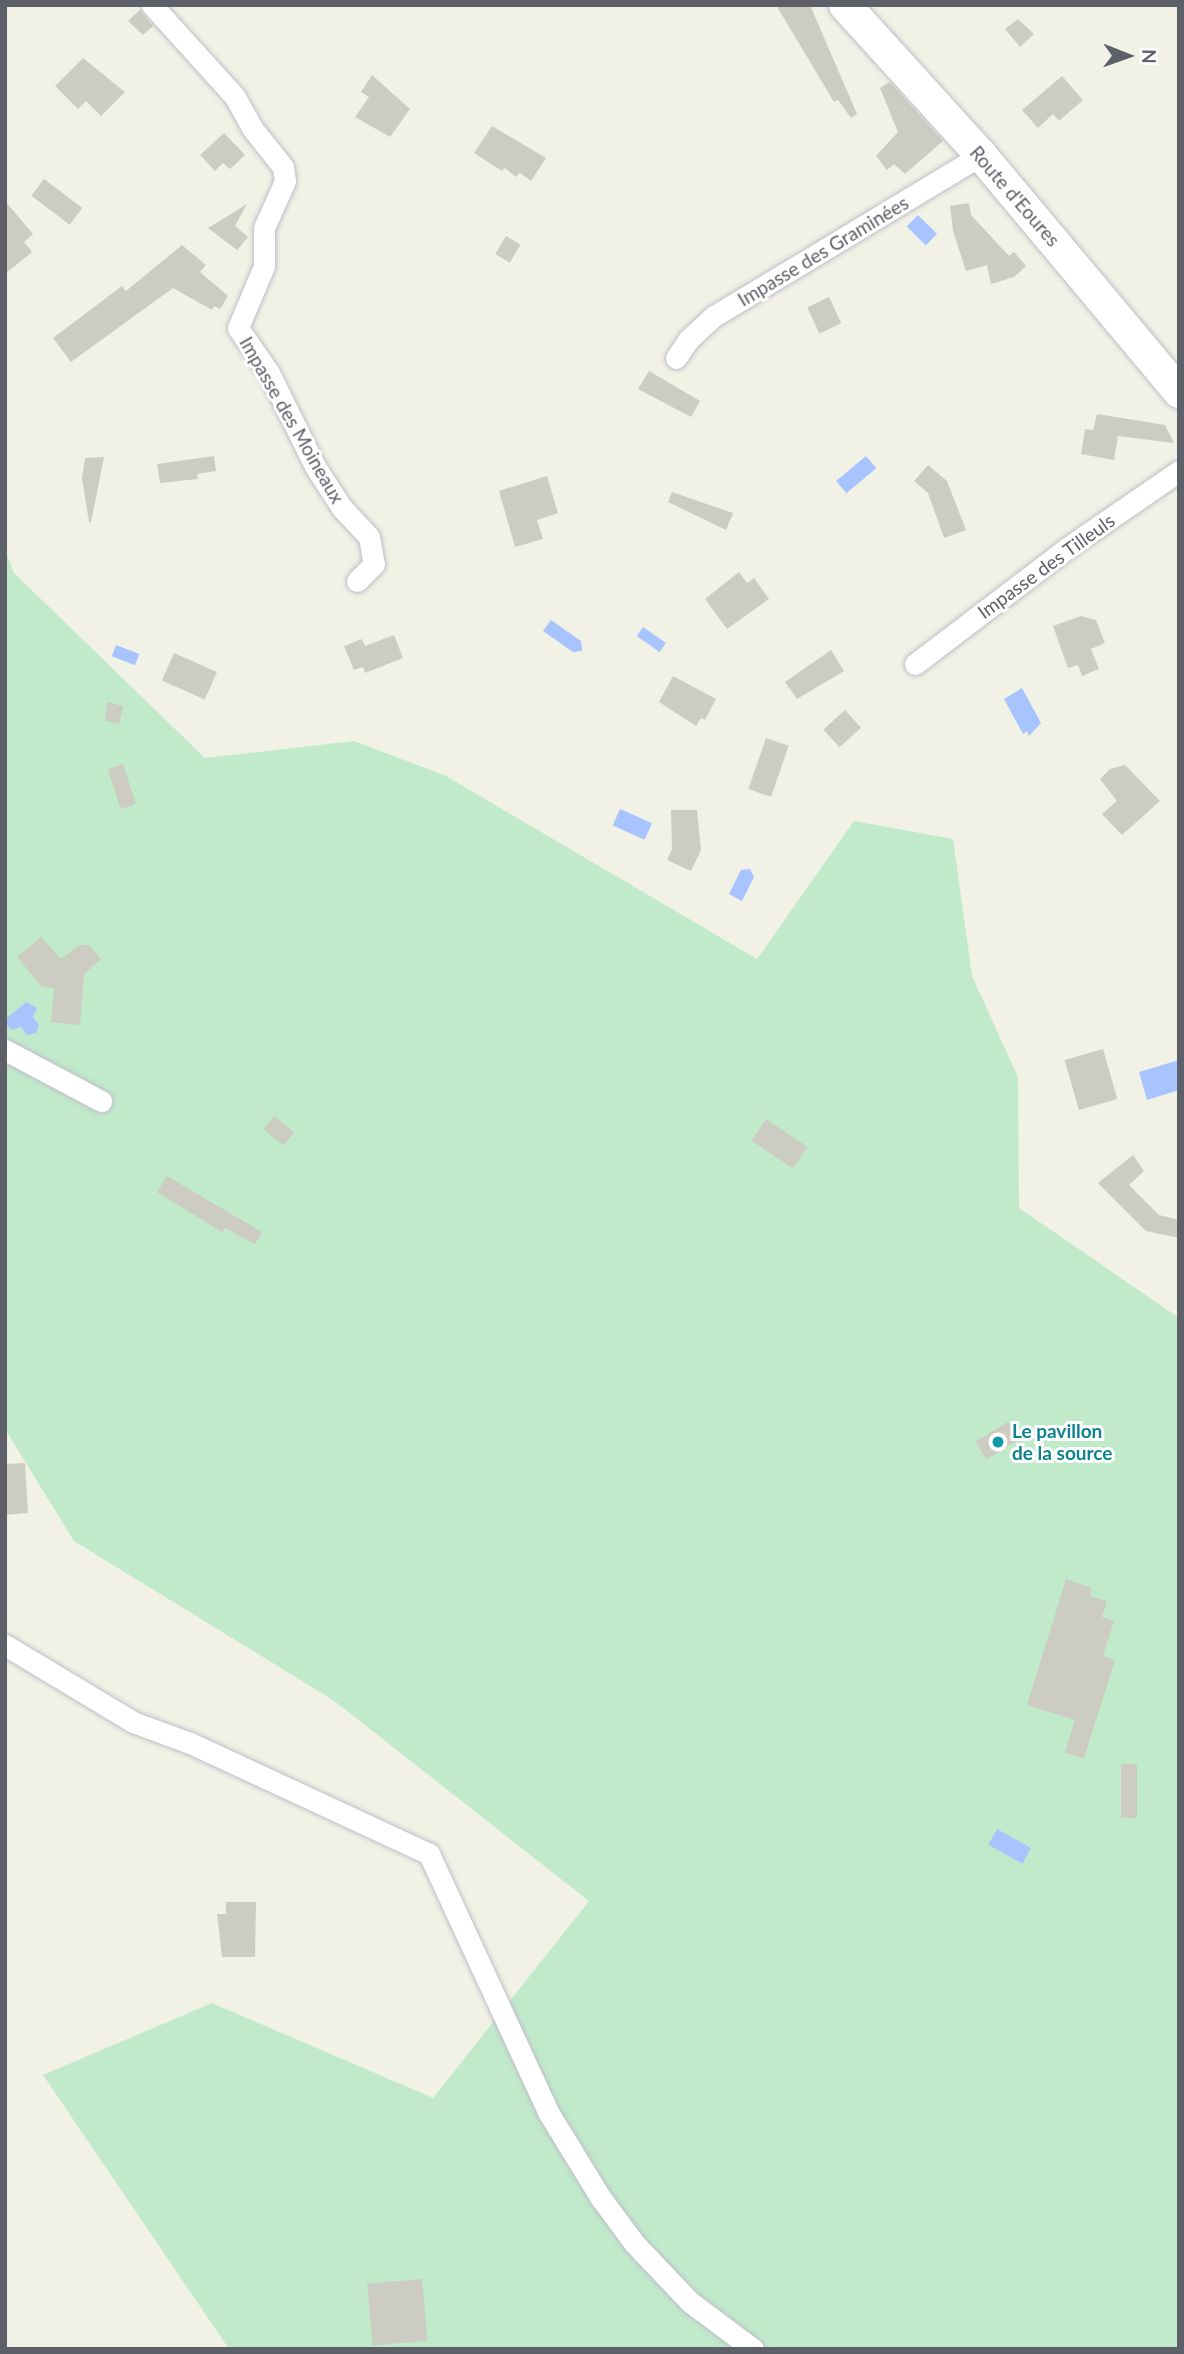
<!DOCTYPE html>
<meta charset="utf-8">
<style>
body{margin:0}
#map{position:relative;width:1184px;height:2354px;overflow:hidden;background:#f1f1e6;font-family:Lato,sans-serif}
div>[style]{position:absolute}
.green>*{inset:0;background:#c1eacb}
.water>*{inset:0;background:#a8c4ff;transform-origin:0 0}
.building>*{inset:0;background:#ccccc3;transform-origin:0 0}
.roads{filter:drop-shadow(0 0 2px #bebec6) drop-shadow(0 0 2px #bebec6)}
.street>*{height:21px;margin:-10.5px;padding:0 10.5px;transform-origin:10.5px;border-radius:10.5px;background:#fff}
.secondary>*{height:32px;margin:-16px;padding:0 16px;transform-origin:16px;border-radius:16px;background:#fff}
.dots>*{width:19px;height:19px;translate:-50% -50%;box-sizing:border-box;border:4px solid #fff;border-radius:50%}
span{translate:-50% -50%;white-space:nowrap;text-align:center;line-height:1.15;-webkit-text-stroke:6px #fff;paint-order:stroke}
.street-label{font-size:19px;color:#5d6068}
.culture-label{font-size:19px;color:#0d838f;font-weight:700}
.left{translate:0 -50%;text-align:left}
.frame{position:absolute;inset:0;border:7px solid #5d6068;pointer-events:none}
.north{position:absolute;left:1093px;top:21px;width:70px;height:70px;-webkit-text-stroke:5px #fff;paint-order:stroke;rotate:91deg;font-size:19px;font-weight:700;line-height:28px;text-align:center;color:#5d6068}
.north::after{content:'';display:block;margin:auto;width:24px;height:32px;background:#5d6068;clip-path:polygon(50% 0,100% 100%,50% 72%,0 100%)}
</style>
<div id="map">
<div class="green">
<div style="clip-path:polygon(5px 550px,14px 573px,205px 758px,354px 741px,446px 776px,757px 959px,854px 821px,953px 839px,972px 976px,1018px 1077px,1019px 1208px,1179px 1318px,1179px 2349px,229px 2349px,43px 2075px,212px 2003px,433px 2098px,589px 1901px,333px 1700px,74px 1541px,5px 1429px)"></div>
</div>
<div class="water">
<div style="left:918px;top:215px;width:27px;height:16px;rotate:45deg"></div>
<div style="left:866px;top:456px;width:16px;height:39px;rotate:50deg"></div>
<div style="clip-path:polygon(551px 620px,581px 641px,582px 651px,573px 652px,543px 631px)"></div>
<div style="left:643px;top:627px;width:28px;height:11px;rotate:35deg"></div>
<div style="left:116px;top:645px;width:25px;height:12px;rotate:21deg"></div>
<div style="clip-path:polygon(1022px 688px,1041px 723px,1029px 736px,1027px 731px,1023px 734px,1004px 699px)"></div>
<div style="left:620px;top:809px;width:35px;height:18px;rotate:24deg"></div>
<div style="clip-path:polygon(741px 870px,750px 869px,754px 877px,742px 901px,729px 894px)"></div>
<div style="clip-path:polygon(26px 1002px,37px 1008px,33px 1017px,39px 1025px,36px 1033px,27px 1035px,21px 1027px,12px 1030px,6px 1024px,7px 1018px)"></div>
<div style="clip-path:polygon(1179px 1060px,1179px 1090px,1147px 1100px,1139px 1072px)"></div>
<div style="left:997px;top:1829px;width:39px;height:18px;rotate:29deg"></div>
</div>
<div class="building">
<div style="clip-path:polygon(776px 5px,810px 5px,857px 114px,851px 118px,838px 100px,834px 102px)"></div>
<div style="clip-path:polygon(140px 10px,153px 26px,143px 35px,128px 21px)"></div>
<div style="clip-path:polygon(1018px 19px,1034px 34px,1020px 47px,1005px 29px)"></div>
<div style="clip-path:polygon(83px 58px,125px 92px,101px 116px,86px 101px,78px 109px,55px 86px)"></div>
<div style="clip-path:polygon(372px 75px,410px 109px,390px 137px,355px 117px,369px 97px,361px 92px)"></div>
<div style="clip-path:polygon(1062px 76px,1083px 100px,1059px 121px,1053px 114px,1038px 128px,1022px 110px)"></div>
<div style="clip-path:polygon(890px 82px,943px 141px,905px 174px,894px 164px,887px 170px,876px 156px,898px 132px,880px 88px)"></div>
<div style="clip-path:polygon(492px 126px,546px 158px,531px 181px,520px 173px,516px 177px,505px 168px,502px 171px,474px 153px)"></div>
<div style="clip-path:polygon(224px 133px,245px 155px,230px 169px,223px 163px,215px 171px,200px 155px)"></div>
<div style="left:44px;top:179px;width:48px;height:21px;rotate:37deg"></div>
<div style="clip-path:polygon(5px 201px,33px 234px,24px 242px,32px 252px,5px 274px)"></div>
<div style="clip-path:polygon(969px 203px,971px 215px,1009px 256px,1014px 252px,1026px 266px,1014px 277px,991px 284px,987px 265px,966px 271px,953px 231px,950px 206px)"></div>
<div style="clip-path:polygon(247px 204px,235px 226px,248px 237px,237px 250px,208px 228px)"></div>
<div style="left:506px;top:236px;width:17px;height:21px;rotate:31deg"></div>
<div style="clip-path:polygon(182px 245px,206px 265px,200px 272px,228px 296px,220px 309px,214px 306px,212px 310px,173px 288px,71px 362px,53px 338px,122px 286px,126px 291px)"></div>
<div style="left:829px;top:297px;width:29px;height:24px;rotate:65deg"></div>
<div style="clip-path:polygon(649px 371px,700px 401px,691px 417px,638px 389px)"></div>
<div style="clip-path:polygon(1097px 414px,1165px 425px,1174px 443px,1118px 436px,1114px 460px,1081px 454px,1085px 429px,1093px 430px)"></div>
<div style="clip-path:polygon(214px 456px,216px 471px,197px 474px,198px 479px,160px 483px,157px 464px)"></div>
<div style="clip-path:polygon(104px 457px,91px 522px,89px 522px,82px 478px,85px 458px)"></div>
<div style="clip-path:polygon(928px 465px,947px 481px,966px 530px,944px 538px,928px 493px,914px 481px)"></div>
<div style="clip-path:polygon(547px 476px,558px 513px,537px 520px,543px 539px,515px 547px,499px 491px)"></div>
<div style="clip-path:polygon(672px 492px,733px 513px,726px 530px,668px 502px)"></div>
<div style="clip-path:polygon(739px 572px,747px 583px,754px 578px,769px 599px,727px 629px,705px 599px)"></div>
<div style="clip-path:polygon(1081px 616px,1096px 620px,1105px 643px,1091px 649px,1099px 669px,1082px 676px,1078px 665px,1068px 668px,1053px 626px)"></div>
<div style="clip-path:polygon(394px 635px,403px 658px,365px 673px,363px 667px,354px 670px,344px 646px,362px 639px,365px 646px)"></div>
<div style="clip-path:polygon(831px 650px,844px 671px,797px 699px,785px 682px)"></div>
<div style="left:174px;top:653px;width:47px;height:30px;rotate:24deg"></div>
<div style="clip-path:polygon(673px 676px,716px 699px,705px 720px,701px 718px,696px 726px,659px 702px)"></div>
<div style="clip-path:polygon(107px 702px,123px 706px,119px 724px,105px 721px)"></div>
<div style="left:845px;top:710px;width:24px;height:29px;rotate:48deg"></div>
<div style="left:766px;top:738px;width:24px;height:54px;rotate:19deg"></div>
<div style="left:123px;top:764px;width:42px;height:16px;rotate:72deg"></div>
<div style="clip-path:polygon(1125px 765px,1160px 801px,1122px 835px,1102px 814px,1117px 801px,1100px 779px,1110px 769px)"></div>
<div style="clip-path:polygon(671px 810px,697px 810px,701px 850px,691px 871px,667px 860px,672px 849px)"></div>
<div style="clip-path:polygon(41px 937px,61px 959px,79px 945px,89px 945px,101px 959px,84px 974px,80px 1025px,51px 1022px,54px 988px,42px 987px,17px 957px)"></div>
<div style="left:1103px;top:1049px;width:52px;height:40px;rotate:74deg"></div>
<div style="left:274px;top:1116px;width:26px;height:17px;rotate:39deg"></div>
<div style="left:766px;top:1119px;width:50px;height:26px;rotate:34deg"></div>
<div style="clip-path:polygon(1133px 1155px,1144px 1171px,1129px 1185px,1159px 1215px,1179px 1220px,1179px 1238px,1146px 1231px,1098px 1183px)"></div>
<div style="clip-path:polygon(167px 1176px,262px 1232px,255px 1244px,225px 1228px,222px 1232px,157px 1192px)"></div>
<div style="left:1008px;top:1422px;width:21px;height:38px;rotate:59deg"></div>
<div style="clip-path:polygon(25px 1463px,28px 1513px,5px 1515px,5px 1464px)"></div>
<div style="clip-path:polygon(1066px 1579px,1092px 1588px,1090px 1596px,1107px 1601px,1102px 1617px,1114px 1621px,1103px 1656px,1115px 1660px,1084px 1758px,1065px 1753px,1075px 1720px,1027px 1705px)"></div>
<div style="left:1121px;top:1764px;width:16px;height:54px"></div>
<div style="clip-path:polygon(226px 1902px,256px 1902px,255px 1957px,222px 1957px,217px 1914px,226px 1914px)"></div>
<div style="left:422px;top:2279px;width:62px;height:55px;rotate:85deg"></div>
</div>
<div class="roads">
<div class="street">
<div style="left:152px;top:5px;width:124px;rotate:47.9deg"></div>
<div style="left:235px;top:97px;width:35px;rotate:61deg"></div>
<div style="left:252px;top:128px;width:50px;rotate:51.5deg"></div>
<div style="left:283px;top:167px;width:14px;rotate:82deg"></div>
<div style="left:285px;top:181px;width:51px;rotate:114.1deg"></div>
<div style="left:264px;top:228px;width:38px;rotate:90deg"></div>
<div style="left:264px;top:266px;width:67px;rotate:112.8deg"></div>
<div style="left:238px;top:328px;width:55px;rotate:55.4deg"></div>
<div style="left:269px;top:373px;width:106px;rotate:63.7deg"></div>
<div style="left:316px;top:468px;width:48px;rotate:57deg"></div>
<div style="left:342px;top:508px;width:40px;rotate:47deg"></div>
<div style="left:369px;top:537px;width:27px;rotate:80deg"></div>
<div style="left:374px;top:564px;width:24px;rotate:135deg"></div>
<div style="left:676px;top:358px;width:23px;rotate:-56deg"></div>
<div style="left:689px;top:339px;width:34px;rotate:-43deg"></div>
<div style="left:714px;top:316px;width:312px;rotate:-31.1deg"></div>
<div style="left:915px;top:664px;width:191px;rotate:-37.3deg"></div>
<div style="left:1067px;top:548px;width:136px;rotate:-34.5deg"></div>
<div style="left:5px;top:1050px;width:109px;rotate:28deg"></div>
<div style="left:5px;top:1645px;width:149px;rotate:31deg"></div>
<div style="left:133px;top:1722px;width:61px;rotate:20.2deg"></div>
<div style="left:190px;top:1743px;width:264px;rotate:24.9deg"></div>
<div style="left:429px;top:1854px;width:284px;rotate:65.2deg"></div>
<div style="left:548px;top:2112px;width:100px;rotate:58.5deg"></div>
<div style="left:600px;top:2197px;width:57px;rotate:53.5deg"></div>
<div style="left:634px;top:2243px;width:81px;rotate:46.5deg"></div>
<div style="left:690px;top:2302px;width:79px;rotate:36.7deg"></div>
</div>
<div class="secondary">
<div style="left:845px;top:5px;width:202px;rotate:47.8deg"></div>
<div style="left:981px;top:155px;width:309px;rotate:50.1deg"></div>
</div>
</div>
<div class="dots">
<div style="left:998px;top:1442px;background:#0f9aa8"></div>
</div>
<div class="street-label">
<span style="left:1015px;top:196px;rotate:49deg">Route d'Eoures</span>
<span style="left:823px;top:251px;rotate:-31deg">Impasse des Graminées</span>
<span style="left:292px;top:420px;rotate:60deg">Impasse des Moineaux</span>
<span style="left:1046px;top:566px;rotate:-36deg">Impasse des Tilleuls</span>
</div>
<div class="culture-label">
<span class="left" style="left:1012px;top:1442px">Le pavillon<br>de la source</span>
</div>
<div class="frame"></div>
<div class="north">N</div>
</div>
